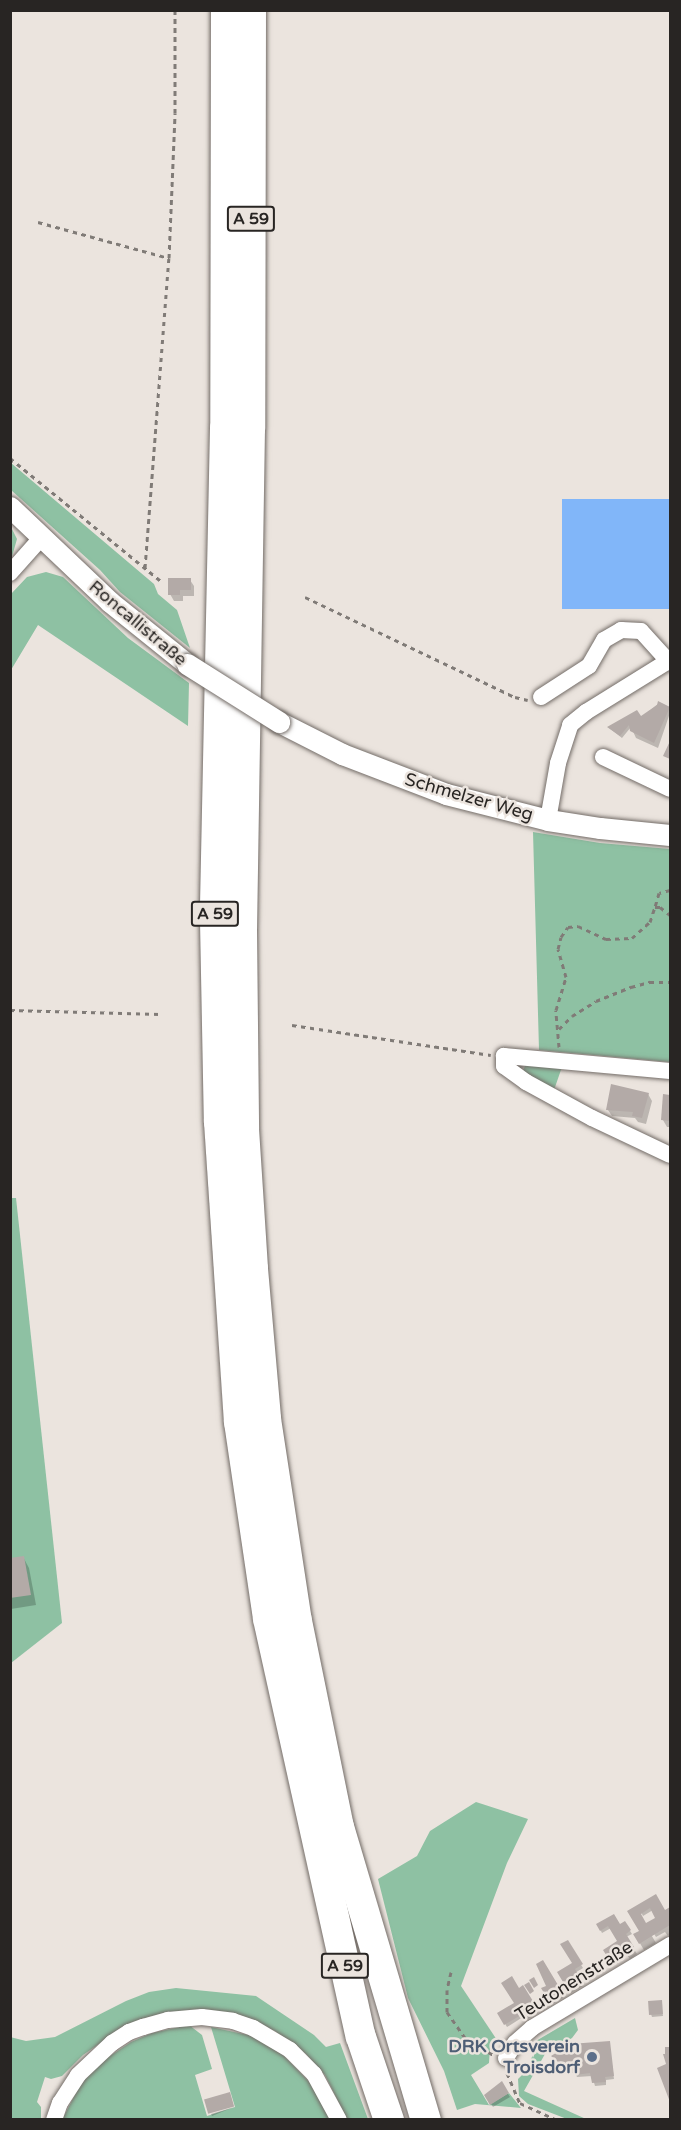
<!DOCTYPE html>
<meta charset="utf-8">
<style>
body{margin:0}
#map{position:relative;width:681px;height:2130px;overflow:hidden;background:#ebe4de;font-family:"Varela Round",sans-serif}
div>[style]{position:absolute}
.green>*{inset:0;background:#8ec1a3}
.water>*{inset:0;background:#81b6f9;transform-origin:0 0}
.shadow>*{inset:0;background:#0003}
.building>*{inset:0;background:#b3aaa7;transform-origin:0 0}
.path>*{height:3px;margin-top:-1.5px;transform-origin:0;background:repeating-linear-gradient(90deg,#807b77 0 4.5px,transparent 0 9px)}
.roads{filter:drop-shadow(0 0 2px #736c67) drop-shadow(0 0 2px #736c67)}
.minor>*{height:16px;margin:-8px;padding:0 8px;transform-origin:8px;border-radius:8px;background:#fff}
.tertiary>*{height:21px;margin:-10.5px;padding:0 10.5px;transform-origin:10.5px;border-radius:10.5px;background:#fff}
.motorway>*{height:30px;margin:-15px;padding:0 15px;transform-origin:15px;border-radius:15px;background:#fff}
.bridges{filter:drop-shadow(0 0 2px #736c67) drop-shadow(0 0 2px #736c67)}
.tertiary-bridge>*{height:21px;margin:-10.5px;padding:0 10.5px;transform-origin:10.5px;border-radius:10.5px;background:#fff}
.dots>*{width:16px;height:16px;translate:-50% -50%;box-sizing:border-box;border:3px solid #ebe4de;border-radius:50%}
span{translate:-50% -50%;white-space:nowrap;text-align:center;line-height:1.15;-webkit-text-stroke:5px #ebe4de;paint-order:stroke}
.shield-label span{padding:2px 4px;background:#ebe4de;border:2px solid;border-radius:4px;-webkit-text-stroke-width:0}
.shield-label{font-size:16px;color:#282523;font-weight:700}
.street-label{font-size:18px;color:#282523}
.service-label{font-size:18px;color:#4e5e75;font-weight:700}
.right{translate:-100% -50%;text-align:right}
.frame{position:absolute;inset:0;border:12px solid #282523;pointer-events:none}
</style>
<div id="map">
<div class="green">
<div style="clip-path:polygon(11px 463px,154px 584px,158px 594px,177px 610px,190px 648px,120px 592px,100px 570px,11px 490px)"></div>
<div style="clip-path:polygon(11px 527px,17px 539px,11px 560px)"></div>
<div style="clip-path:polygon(46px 572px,63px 577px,128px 638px,189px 683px,188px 726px,38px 625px,11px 670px,11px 594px,27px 577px)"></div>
<div style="clip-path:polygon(533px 832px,600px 843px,670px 849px,670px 1062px,539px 1050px)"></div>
<div style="clip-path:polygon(526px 1063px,562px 1067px,554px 1090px,523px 1071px)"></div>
<div style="clip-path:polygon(10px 1198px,16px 1198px,62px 1623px,11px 1663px)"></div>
<div style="clip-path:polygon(476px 1802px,528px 1819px,507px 1863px,461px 1986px,497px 2040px,490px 2047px,489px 2063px,471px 2075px,489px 2105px,509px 2093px,521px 2108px,475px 2104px,457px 2110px,444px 2071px,408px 1998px,378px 1879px,417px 1856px,430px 1831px)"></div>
<div style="clip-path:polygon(176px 1988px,256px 1996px,314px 2035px,326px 2047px,340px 2043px,368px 2119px,347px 2119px,325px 2075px,306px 2054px,275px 2031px,251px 2021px,119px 2030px,83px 2055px,62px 2076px,51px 2079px,45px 2077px,37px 2102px,41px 2107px,41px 2119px,11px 2119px,10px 2037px,26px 2041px,55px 2037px,126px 2001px,149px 1992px)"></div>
<div style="clip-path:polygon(575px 2018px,578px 2030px,572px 2038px,545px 2054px,524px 2091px,586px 2119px,567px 2119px,528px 2104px,519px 2096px,518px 2079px,529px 2068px,536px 2041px)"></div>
<div style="clip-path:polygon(189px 2025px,202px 2035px,212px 2069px,195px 2075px,207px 2116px,235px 2107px,211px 2027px,248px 2035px,268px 2044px,285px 2057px,316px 2089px,330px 2120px,62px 2120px,80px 2085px,104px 2060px,131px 2042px,152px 2033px)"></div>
</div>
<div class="water">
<div style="left:670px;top:499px;width:110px;height:108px;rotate:90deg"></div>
</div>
<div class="shadow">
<div style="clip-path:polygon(190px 580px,194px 586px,194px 596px,183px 596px,183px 601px,174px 601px,170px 594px)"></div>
<div style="clip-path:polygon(659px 703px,670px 708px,670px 713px,658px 748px,636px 738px,631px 727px,622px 738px,609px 728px,641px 718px)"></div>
<div style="clip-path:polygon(648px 1094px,652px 1101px,646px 1124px,638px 1122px,635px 1118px,612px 1116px,608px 1110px)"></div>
<div style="clip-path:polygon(664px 1096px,670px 1097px,670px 1127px,667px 1127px,663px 1120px)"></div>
<div style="clip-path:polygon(23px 1557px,29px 1568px,36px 1605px,11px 1609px,10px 1560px)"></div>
<div style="clip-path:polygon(655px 1896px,664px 1912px,670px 1909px,670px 1934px,668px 1936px,665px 1932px,656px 1937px,648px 1924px,657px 1918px,653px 1910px,643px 1916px,639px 1908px,636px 1909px,656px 1943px,644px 1950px,635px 1935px,641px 1931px,629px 1911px)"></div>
<div style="clip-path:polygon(625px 1923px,632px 1934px,626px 1937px,637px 1954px,630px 1959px,627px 1955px,613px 1963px,605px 1951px,619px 1941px,611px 1928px,602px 1933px,598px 1925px,620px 1926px)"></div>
<div style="clip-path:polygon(567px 1942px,583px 1968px,575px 1973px,583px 1986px,571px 1993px,559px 1973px,573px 1964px)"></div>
<div style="clip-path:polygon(543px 1962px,563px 1998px,552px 2004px,543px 1989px,548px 1986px)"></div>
<div style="clip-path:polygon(523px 1987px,538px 2013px,526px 2020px,523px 2017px,507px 2027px,499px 2014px,515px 2004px,519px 1990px)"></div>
<div style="clip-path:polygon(661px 2002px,663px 2016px,652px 2017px,651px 2014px)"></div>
<div style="clip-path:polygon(609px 2042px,614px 2079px,606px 2080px,606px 2085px,595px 2086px,592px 2076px,577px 2077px,575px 2073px,571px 2073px,555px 2059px)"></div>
<div style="clip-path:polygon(670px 2047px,670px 2098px,659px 2069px,668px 2065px,667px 2048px)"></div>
<div style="clip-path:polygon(501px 2083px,510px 2097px,493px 2107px,486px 2096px)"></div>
<div style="clip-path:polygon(234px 2107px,212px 2116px,211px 2114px)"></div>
</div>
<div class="building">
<div style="clip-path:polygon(168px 578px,191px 578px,191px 590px,180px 590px,180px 595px,168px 595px)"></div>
<div style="clip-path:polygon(658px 701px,670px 707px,654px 743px,630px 731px,629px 725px,620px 736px,607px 727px,637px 710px,641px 716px,657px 705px)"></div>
<div style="clip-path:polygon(670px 741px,670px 759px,663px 756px)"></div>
<div style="clip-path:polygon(611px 1084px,649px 1093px,642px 1118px,632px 1116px,633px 1112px,606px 1110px)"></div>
<div style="clip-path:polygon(663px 1094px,670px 1095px,670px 1121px,661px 1120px)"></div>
<div style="clip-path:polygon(24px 1556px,31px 1595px,10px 1598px,10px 1558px)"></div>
<div style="clip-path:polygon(evenodd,656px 1894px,665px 1910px,670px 1907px,670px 1925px,639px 1944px,633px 1934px,639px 1931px,627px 1911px,656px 1894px,650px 1908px,655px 1918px,646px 1923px,641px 1914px,650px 1908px)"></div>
<div style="clip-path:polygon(614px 1914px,620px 1924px,625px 1921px,631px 1930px,626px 1934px,634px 1947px,610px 1961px,603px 1950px,617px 1941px,608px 1926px,600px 1931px,596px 1924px)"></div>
<div style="clip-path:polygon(568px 1940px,583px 1964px,575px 1969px,580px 1978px,566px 1987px,557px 1972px,572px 1963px,560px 1944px)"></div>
<div style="clip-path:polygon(543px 1960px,561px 1990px,547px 1998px,541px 1988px,546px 1986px,536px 1964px)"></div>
<div style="clip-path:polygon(512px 1976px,519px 1988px,523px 1985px,536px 2006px,504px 2025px,497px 2013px,514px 2003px,501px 1983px)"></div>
<div style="clip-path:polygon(534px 1977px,538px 1985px,534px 1988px,529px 1980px)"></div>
<div style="clip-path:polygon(529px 1982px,534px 1991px,530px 1994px,524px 1985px)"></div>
<div style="left:662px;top:2000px;width:14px;height:14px;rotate:86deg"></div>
<div style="clip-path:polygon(610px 2041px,614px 2076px,605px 2077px,606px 2082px,592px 2083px,590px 2073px,574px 2075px,573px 2070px,569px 2071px,551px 2056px,570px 2044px)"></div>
<div style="clip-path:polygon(665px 2047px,670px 2047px,670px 2102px,657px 2068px,666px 2064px,663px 2054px,665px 2054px)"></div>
<div style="clip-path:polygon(502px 2081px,509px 2093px,490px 2105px,484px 2095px)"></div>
<div style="left:230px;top:2092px;width:15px;height:27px;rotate:74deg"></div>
</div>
<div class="path">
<div style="left:38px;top:222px;width:136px;rotate:15.4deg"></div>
<div style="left:10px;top:458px;width:195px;rotate:39.2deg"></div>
<div style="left:145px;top:568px;width:311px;rotate:-85.6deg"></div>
<div style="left:169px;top:258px;width:145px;rotate:-87.6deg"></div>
<div style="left:175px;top:113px;width:103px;rotate:-90deg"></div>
<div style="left:305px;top:597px;width:233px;rotate:25.5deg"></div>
<div style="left:515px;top:697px;width:13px;rotate:13deg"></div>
<div style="left:670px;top:890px;width:11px;rotate:165deg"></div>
<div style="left:659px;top:893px;width:15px;rotate:106deg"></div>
<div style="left:655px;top:907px;width:5px"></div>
<div style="left:660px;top:907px;width:13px;rotate:39deg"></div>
<div style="left:10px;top:1010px;width:150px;rotate:1.5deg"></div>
<div style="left:292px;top:1025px;width:201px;rotate:8.6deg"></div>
<div style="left:559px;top:1029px;width:18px;rotate:-45deg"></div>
<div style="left:572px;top:1016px;width:28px;rotate:-32deg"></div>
<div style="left:596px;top:1001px;width:38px;rotate:-22deg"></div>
<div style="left:631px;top:987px;width:20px;rotate:-15deg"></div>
<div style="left:650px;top:982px;width:20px"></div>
<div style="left:559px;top:1047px;width:37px;rotate:-95deg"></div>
<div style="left:556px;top:1010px;width:34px;rotate:-73deg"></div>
<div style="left:566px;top:977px;width:29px;rotate:-106deg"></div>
<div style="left:558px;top:949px;width:12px;rotate:-76deg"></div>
<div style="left:561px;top:937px;width:12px;rotate:-55deg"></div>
<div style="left:568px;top:927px;width:10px;rotate:-6deg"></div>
<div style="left:578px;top:926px;width:31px;rotate:25deg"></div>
<div style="left:606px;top:939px;width:26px;rotate:-2deg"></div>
<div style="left:632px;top:938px;width:24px;rotate:-42deg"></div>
<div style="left:650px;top:922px;width:16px;rotate:-72deg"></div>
<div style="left:451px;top:1972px;width:18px;rotate:103deg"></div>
<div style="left:447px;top:1990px;width:22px;rotate:90deg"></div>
<div style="left:447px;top:2012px;width:32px;rotate:55deg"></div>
<div style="left:465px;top:2038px;width:33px;rotate:31deg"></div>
<div style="left:507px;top:2073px;width:33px;rotate:67deg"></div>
<div style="left:520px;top:2103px;width:41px;rotate:24.7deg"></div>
</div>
<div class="roads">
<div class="minor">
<div style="left:10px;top:573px;width:48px;rotate:-48.4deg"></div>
<div style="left:541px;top:697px;width:57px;rotate:-32.9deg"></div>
<div style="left:589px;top:666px;width:30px;rotate:-60deg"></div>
<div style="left:604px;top:640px;width:20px;rotate:-30deg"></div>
<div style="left:621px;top:630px;width:20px;rotate:3deg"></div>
<div style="left:641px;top:631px;width:42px;rotate:47.9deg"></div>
<div style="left:603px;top:757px;width:74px;rotate:25.5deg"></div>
<div style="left:548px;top:820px;width:58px;rotate:-80deg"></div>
<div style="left:558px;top:763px;width:40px;rotate:-72deg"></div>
<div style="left:570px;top:725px;width:21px;rotate:-39deg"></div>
<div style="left:586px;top:712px;width:99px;rotate:-31.8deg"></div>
<div style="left:670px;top:1071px;width:167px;rotate:-174.8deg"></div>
<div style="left:504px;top:1056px;width:10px;rotate:90deg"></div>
<div style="left:504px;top:1066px;width:27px;rotate:36deg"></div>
<div style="left:526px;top:1082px;width:75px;rotate:28.6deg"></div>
<div style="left:592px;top:1118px;width:86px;rotate:25.4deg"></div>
<div style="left:506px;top:2058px;width:17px;rotate:-59deg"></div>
<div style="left:515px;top:2043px;width:23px;rotate:-41deg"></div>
<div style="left:532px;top:2028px;width:161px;rotate:-31deg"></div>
<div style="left:54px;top:2120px;width:18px;rotate:-71deg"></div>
<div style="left:60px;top:2103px;width:33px;rotate:-57deg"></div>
<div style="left:78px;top:2075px;width:47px;rotate:-43.3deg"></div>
<div style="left:112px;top:2043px;width:20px;rotate:-33deg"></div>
<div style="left:129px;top:2032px;width:15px;rotate:-20deg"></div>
<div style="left:143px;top:2027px;width:26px;rotate:-16deg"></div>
<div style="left:168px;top:2020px;width:34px;rotate:-5deg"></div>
<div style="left:202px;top:2017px;width:31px;rotate:7deg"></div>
<div style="left:233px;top:2021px;width:21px;rotate:19deg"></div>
<div style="left:253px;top:2028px;width:43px;rotate:30.7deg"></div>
<div style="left:290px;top:2050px;width:34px;rotate:45deg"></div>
<div style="left:314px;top:2074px;width:52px;rotate:61.5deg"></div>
</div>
<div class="tertiary">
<div style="left:10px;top:507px;width:138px;rotate:43.5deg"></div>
<div style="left:110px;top:602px;width:99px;rotate:38.8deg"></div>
<div style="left:279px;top:722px;width:71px;rotate:26.9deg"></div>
<div style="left:342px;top:754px;width:111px;rotate:21deg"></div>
<div style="left:446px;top:794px;width:105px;rotate:14.3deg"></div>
<div style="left:548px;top:820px;width:53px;rotate:8.7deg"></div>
<div style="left:600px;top:828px;width:70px;rotate:5.7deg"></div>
</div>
<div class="motorway">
<div style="left:226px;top:10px;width:418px;rotate:90.1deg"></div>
<div style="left:225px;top:428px;width:493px;rotate:91.2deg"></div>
<div style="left:215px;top:921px;width:201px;rotate:88.9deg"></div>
<div style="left:219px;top:1122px;width:301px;rotate:86.2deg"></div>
<div style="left:239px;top:1422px;width:199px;rotate:81.6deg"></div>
<div style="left:268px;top:1619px;width:428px;rotate:77.5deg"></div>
<div style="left:361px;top:2037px;width:88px;rotate:71.4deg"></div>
<div style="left:251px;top:10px;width:418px;rotate:90.1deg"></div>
<div style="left:250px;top:428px;width:502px;rotate:90.91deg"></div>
<div style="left:242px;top:930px;width:199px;rotate:89.4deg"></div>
<div style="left:244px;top:1129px;width:140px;rotate:86.3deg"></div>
<div style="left:253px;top:1269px;width:151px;rotate:85deg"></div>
<div style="left:266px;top:1419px;width:204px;rotate:81.3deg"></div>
<div style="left:297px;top:1621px;width:210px;rotate:78.5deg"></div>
<div style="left:339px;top:1827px;width:306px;rotate:73.5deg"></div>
</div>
</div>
<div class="bridges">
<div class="tertiary-bridge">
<div style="left:187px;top:664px;width:109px;rotate:32.2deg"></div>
</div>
</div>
<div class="dots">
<div style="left:592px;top:2057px;background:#5c6f8a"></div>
</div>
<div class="shield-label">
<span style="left:251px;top:219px">A 59</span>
<span style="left:215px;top:914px">A 59</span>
<span style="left:345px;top:1966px">A 59</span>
</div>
<div class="street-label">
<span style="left:138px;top:623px;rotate:40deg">Roncallistraße</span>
<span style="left:469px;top:797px;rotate:16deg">Schmelzer Weg</span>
<span style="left:574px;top:1981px;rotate:-32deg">Teutonenstraße</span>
</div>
<div class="service-label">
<span class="right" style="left:580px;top:2057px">DRK Ortsverein<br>Troisdorf</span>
</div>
<div class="frame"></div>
</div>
